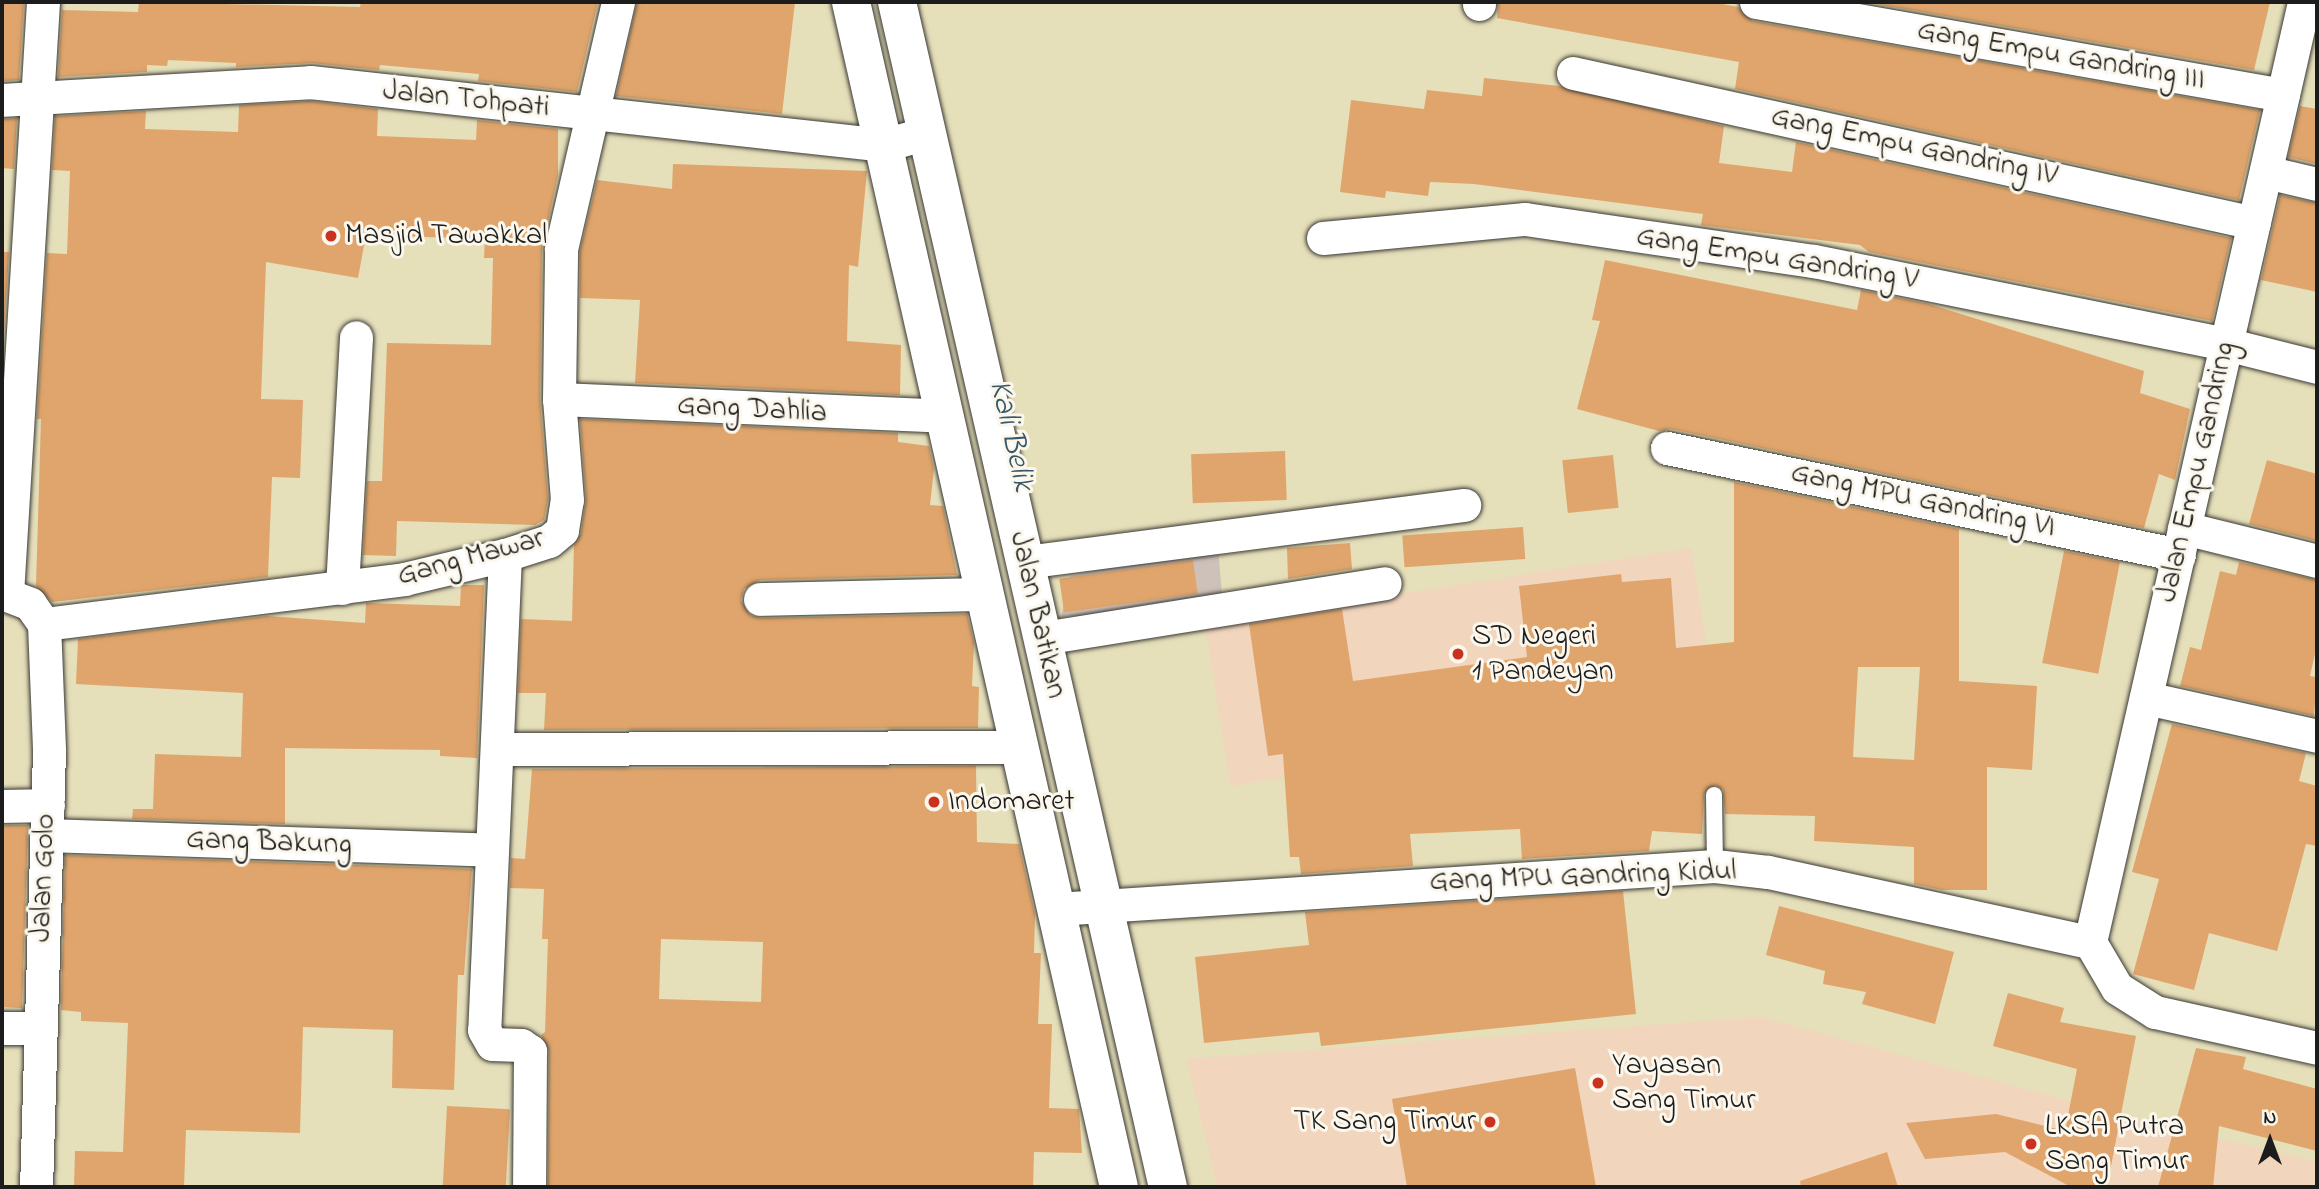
<!DOCTYPE html>
<style>
body{margin:0}
#map{position:relative;width:2319px;height:1189px;overflow:hidden;background:#e5dfba;font-family:"Indie Flower",sans-serif}
div>[style]{position:absolute}
.built>*{inset:0;background:#f1d5bd;transform-origin:0 0}
.industrial>*{inset:0;background:#cec1ba}
.building>*{inset:0;background:#e0a56c;transform-origin:0 0}
.roads{filter:drop-shadow(0 0 2px #3a3934) drop-shadow(0 0 2px #3a3934)}
.service>*{height:16px;margin:-8px;padding:0 8px;transform-origin:8px;border-radius:8px;background:#fff}
.minor>*{height:33px;margin:-16.5px;padding:0 16.5px;transform-origin:16.5px;border-radius:16.5px;background:#fff}
.secondary>*{height:38px;margin:-19px;padding:0 19px;transform-origin:19px;border-radius:19px;background:#fff}
.dots>*{width:19px;height:19px;translate:-50% -50%;box-sizing:border-box;border:4px solid #fbf7ec;border-radius:50%}
span{translate:-50% -50%;white-space:nowrap;text-align:center;line-height:1.15;-webkit-text-stroke:6px #fbf7ec;paint-order:stroke}
.street-label{font-size:30px;color:#1c1c1c}
.poi-label{font-size:30px;color:#1c1c1c}
.left{translate:0 -50%;text-align:left}
.right{translate:-100% -50%;text-align:right}
.water-label{font-size:32px;color:#375868;font-style:italic}
.frame{position:absolute;inset:0;border:4px solid #1c1c1c;pointer-events:none}
.north{position:absolute;left:2235px;top:1105px;width:70px;height:70px;-webkit-text-stroke:5px #fbf7ec;paint-order:stroke;rotate:0deg;font-size:19px;font-weight:700;line-height:28px;text-align:center;color:#1c1c1c}
.north::after{content:'';display:block;margin:auto;width:24px;height:32px;background:#1c1c1c;clip-path:polygon(50% 0,100% 100%,50% 72%,0 100%)}
</style>
<div id="map">
<div class="built">
<div style="left:1691px;top:548px;width:163px;height:492px;rotate:81deg"></div>
<div style="clip-path:polygon(1761px 1017px,2094px 1108px,2317px 1162px,2317px 1187px,1217px 1187px,1187px 1059px)"></div>
</div>
<div class="industrial">
<div style="clip-path:polygon(1218px 547px,1223px 608px,1061px 617px,1070px 576px)"></div>
</div>
<div class="building">
<div style="clip-path:polygon(2px 2px,24px 2px,19px 80px,2px 81px)"></div>
<div style="clip-path:polygon(139px 2px,360px 7px,361px 2px,598px 2px,577px 92px,478px 81px,479px 74px,380px 65px,379px 70px,312px 63px,236px 67px,236px 63px,168px 60px,167px 66px,147px 65px,147px 72px,58px 77px,62px 10px,138px 12px)"></div>
<div style="clip-path:polygon(637px 2px,795px 2px,782px 114px,616px 96px)"></div>
<div style="clip-path:polygon(1498px 2px,1712px 2px,1738px 7px,1753px 21px,2260px 110px,2239px 200px,1735px 89px,1739px 62px,1497px 18px)"></div>
<div style="clip-path:polygon(1865px 2px,2270px 2px,2254px 70px)"></div>
<div style="clip-path:polygon(1484px 78px,1559px 86px,1724px 126px,1719px 163px,1792px 172px,1796px 142px,2231px 238px,2212px 321px,1869px 252px,1860px 245px,1701px 225px,1703px 214px,1474px 184px,1430px 182px,1428px 196px,1386px 191px,1385px 198px,1340px 192px,1351px 100px,1424px 109px,1427px 90px,1482px 96px)"></div>
<div style="clip-path:polygon(310px 101px,378px 109px,377px 136px,476px 140px,477px 120px,558px 129px,558px 175px,542px 249px,540px 399px,548px 499px,544px 520px,535px 525px,397px 521px,396px 556px,363px 555px,367px 481px,382px 481px,387px 343px,491px 345px,493px 258px,484px 258px,485px 239px,366px 235px,358px 278px,266px 262px,261px 399px,303px 400px,300px 478px,272px 477px,268px 577px,52px 602px,36px 586px,41px 419px,37px 419px,47px 253px,67px 254px,70px 171px,52px 170px,55px 116px,146px 111px,145px 129px,238px 132px,239px 105px)"></div>
<div style="clip-path:polygon(2300px 106px,2317px 109px,2317px 164px,2288px 157px)"></div>
<div style="clip-path:polygon(17px 118px,14px 169px,2px 168px,2px 119px)"></div>
<div style="clip-path:polygon(673px 164px,867px 171px,858px 267px,849px 265px,847px 341px,901px 345px,900px 395px,635px 383px,640px 300px,580px 298px,580px 251px,597px 180px,672px 189px)"></div>
<div style="clip-path:polygon(2280px 195px,2317px 203px,2317px 292px,2261px 280px)"></div>
<div style="clip-path:polygon(2px 252px,9px 252px,2px 363px)"></div>
<div style="clip-path:polygon(1605px 260px,1857px 310px,1861px 290px,1929px 304px,2144px 371px,2140px 393px,2190px 409px,2175px 480px,2159px 474px,2144px 528px,1671px 429px,1659px 431px,1577px 409px,1600px 321px,1592px 320px)"></div>
<div style="clip-path:polygon(580px 419px,898px 433px,898px 442px,929px 446px,934px 469px,930px 505px,943px 506px,957px 575px,760px 580px,744px 589px,741px 600px,750px 615px,760px 618px,967px 614px,974px 643px,972px 686px,979px 687px,978px 728px,544px 730px,546px 693px,518px 693px,521px 619px,572px 621px,574px 545px,581px 533px,586px 499px)"></div>
<div style="left:1285px;top:451px;width:49px;height:94px;rotate:88deg"></div>
<div style="left:1613px;top:455px;width:53px;height:51px;rotate:84deg"></div>
<div style="clip-path:polygon(2267px 460px,2317px 474px,2317px 541px,2249px 524px)"></div>
<div style="clip-path:polygon(evenodd,1734px 482px,1959px 529px,1959px 681px,2037px 686px,2032px 770px,1987px 767px,1987px 890px,1942px 890px,1914px 884px,1914px 847px,1814px 841px,1815px 816px,1725px 814px,1723px 790px,1715px 785px,1704px 794px,1702px 834px,1652px 831px,1649px 851px,1522px 859px,1520px 829px,1410px 834px,1413px 866px,1301px 874px,1299px 857px,1290px 857px,1283px 754px,1268px 756px,1249px 624px,1342px 609px,1353px 681px,1527px 657px,1519px 586px,1621px 574px,1622px 582px,1671px 578px,1676px 648px,1734px 642px,1734px 482px,1858px 667px,1920px 667px,1914px 760px,1853px 757px,1858px 667px)"></div>
<div style="left:1523px;top:527px;width:32px;height:121px;rotate:86deg"></div>
<div style="clip-path:polygon(1350px 543px,1352px 569px,1288px 579px,1287px 548px)"></div>
<div style="left:2064px;top:551px;width:57px;height:114px;rotate:11deg"></div>
<div style="left:1193px;top:560px;width:34px;height:135px;rotate:82deg"></div>
<div style="clip-path:polygon(2239px 562px,2317px 580px,2317px 645px,2310px 676px,2317px 677px,2314px 716px,2180px 686px,2190px 647px,2201px 650px,2220px 571px,2236px 575px)"></div>
<div style="clip-path:polygon(461px 585px,484px 585px,477px 758px,440px 756px,440px 750px,285px 748px,285px 824px,132px 819px,133px 809px,153px 809px,155px 754px,241px 757px,243px 693px,76px 684px,78px 639px,267px 616px,365px 623px,366px 603px,460px 606px)"></div>
<div style="clip-path:polygon(2172px 724px,2306px 753px,2299px 781px,2317px 786px,2317px 846px,2306px 844px,2277px 951px,2209px 933px,2194px 990px,2133px 974px,2159px 879px,2132px 872px)"></div>
<div style="clip-path:polygon(evenodd,976px 766px,977px 842px,1019px 844px,1035px 914px,1034px 953px,1041px 953px,1038px 1024px,1052px 1024px,1049px 1108px,1079px 1109px,1082px 1153px,1034px 1152px,1033px 1187px,548px 1187px,549px 1051px,541px 1035px,545px 1032px,548px 939px,542px 939px,544px 889px,510px 888px,511px 858px,525px 859px,532px 769px,976px 766px,661px 939px,763px 942px,761px 1002px,659px 999px,661px 939px)"></div>
<div style="clip-path:polygon(2px 825px,28px 825px,22px 1008px,2px 1007px)"></div>
<div style="clip-path:polygon(65px 855px,472px 869px,464px 975px,458px 975px,454px 1090px,392px 1088px,393px 1030px,303px 1027px,300px 1133px,186px 1130px,184px 1187px,74px 1187px,75px 1151px,123px 1152px,128px 1023px,81px 1021px,81px 1012px,61px 1010px)"></div>
<div style="clip-path:polygon(1623px 891px,1636px 1014px,1321px 1046px,1319px 1032px,1204px 1043px,1195px 957px,1309px 945px,1305px 912px)"></div>
<div style="clip-path:polygon(1779px 906px,1954px 952px,1935px 1024px,1862px 1004px,1866px 992px,1823px 984px,1825px 971px,1766px 955px)"></div>
<div style="clip-path:polygon(2008px 993px,2064px 1008px,2060px 1022px,2136px 1036px,2107px 1187px,2071px 1187px,2005px 1152px,1925px 1159px,1906px 1123px,1996px 1114px,2065px 1131px,2077px 1069px,1993px 1046px)"></div>
<div style="clip-path:polygon(2196px 1048px,2246px 1057px,2243px 1069px,2317px 1089px,2317px 1151px,2219px 1126px,2213px 1187px,2158px 1187px)"></div>
<div style="clip-path:polygon(1575px 1068px,1596px 1187px,1407px 1187px,1392px 1099px)"></div>
<div style="left:447px;top:1106px;width:63px;height:81px;rotate:3deg"></div>
<div style="clip-path:polygon(1887px 1152px,1898px 1187px,1801px 1187px,1800px 1181px)"></div>
</div>
<div class="roads">
<div class="service">
<div style="left:1714px;top:795px;width:71px;rotate:89.2deg"></div>
</div>
<div class="minor">
<div style="left:1479px;top:2px;width:2px;rotate:90deg"></div>
<div style="left:1756px;top:2px;width:535px;rotate:10.01deg"></div>
<div style="left:1573px;top:73px;width:697px;rotate:12.42deg"></div>
<div style="left:2px;top:100px;width:309px;rotate:-3.3deg"></div>
<div style="left:310px;top:82px;width:577px;rotate:6.26deg"></div>
<div style="left:884px;top:145px;width:45px;rotate:-15.6deg"></div>
<div style="left:2266px;top:172px;width:52px;rotate:13.2deg"></div>
<div style="left:1323px;top:238px;width:203px;rotate:-5.4deg"></div>
<div style="left:1525px;top:219px;width:292px;rotate:8.3deg"></div>
<div style="left:1814px;top:261px;width:420px;rotate:11.4deg"></div>
<div style="left:2226px;top:344px;width:94px;rotate:14.2deg"></div>
<div style="left:559px;top:399px;width:386px;rotate:2.5deg"></div>
<div style="left:1667px;top:448px;width:523px;rotate:11.8deg"></div>
<div style="left:2184px;top:528px;width:137px;rotate:13.9deg"></div>
<div style="left:505px;top:555px;width:475px;rotate:92.5deg"></div>
<div style="left:484px;top:1030px;width:16px;rotate:60deg"></div>
<div style="left:492px;top:1044px;width:29px;rotate:2deg"></div>
<div style="left:521px;top:1045px;width:11px;rotate:34deg"></div>
<div style="left:530px;top:1051px;width:136px;rotate:90.4deg"></div>
<div style="left:1025px;top:562px;width:443px;rotate:-7.4deg"></div>
<div style="left:342px;top:588px;width:251px;rotate:-86.8deg"></div>
<div style="left:2px;top:593px;width:30px;rotate:21deg"></div>
<div style="left:30px;top:604px;width:24px;rotate:55deg"></div>
<div style="left:44px;top:624px;width:127px;rotate:87.7deg"></div>
<div style="left:49px;top:751px;width:436px;rotate:91.7deg"></div>
<div style="left:7px;top:594px;width:593px;rotate:-86.52deg"></div>
<div style="left:760px;top:599px;width:225px;rotate:-1.3deg"></div>
<div style="left:44px;top:624px;width:363px;rotate:-7.1deg"></div>
<div style="left:404px;top:579px;width:104px;rotate:-13.4deg"></div>
<div style="left:505px;top:555px;width:46px;rotate:-17.7deg"></div>
<div style="left:549px;top:541px;width:17px;rotate:-40deg"></div>
<div style="left:562px;top:530px;width:30px;rotate:-81deg"></div>
<div style="left:567px;top:500px;width:101px;rotate:-94.5deg"></div>
<div style="left:559px;top:399px;width:150px;rotate:-89.2deg"></div>
<div style="left:561px;top:249px;width:253px;rotate:-77deg"></div>
<div style="left:1043px;top:638px;width:346px;rotate:-9.1deg"></div>
<div style="left:2146px;top:698px;width:175px;rotate:12.5deg"></div>
<div style="left:499px;top:749px;width:520px;rotate:-0.22deg"></div>
<div style="left:2px;top:806px;width:46px;rotate:-1.2deg"></div>
<div style="left:47px;top:835px;width:444px;rotate:1.9deg"></div>
<div style="left:1056px;top:909px;width:660px;rotate:-3.73deg"></div>
<div style="left:1715px;top:866px;width:53px;rotate:6.5deg"></div>
<div style="left:1768px;top:872px;width:330px;rotate:12.3deg"></div>
<div style="left:2090px;top:942px;width:53px;rotate:59.6deg"></div>
<div style="left:2117px;top:988px;width:45px;rotate:32.3deg"></div>
<div style="left:2155px;top:1012px;width:166px;rotate:12.5deg"></div>
<div style="left:2090px;top:942px;width:964px;rotate:-77.17deg"></div>
<div style="left:2px;top:1028px;width:36px"></div>
</div>
<div class="secondary">
<div style="left:851px;top:2px;width:1215px;rotate:77.26deg"></div>
<div style="left:897px;top:2px;width:1216px;rotate:77.12deg"></div>
</div>
</div>
<div class="dots">
<div style="left:331px;top:236px;background:#c8321e"></div>
<div style="left:1458px;top:654px;background:#c8321e"></div>
<div style="left:934px;top:802px;background:#c8321e"></div>
<div style="left:1598px;top:1083px;background:#c8321e"></div>
<div style="left:1490px;top:1122px;background:#c8321e"></div>
<div style="left:2031px;top:1144px;background:#c8321e"></div>
</div>
<div class="street-label">
<span style="left:2061px;top:56px;rotate:10deg">Gang Empu Gandring III</span>
<span style="left:466px;top:100px;rotate:6deg">Jalan Tohpati</span>
<span style="left:1914px;top:147px;rotate:12deg">Gang Empu Gandring IV</span>
<span style="left:1777px;top:259px;rotate:9deg">Gang Empu Gandring V</span>
<span style="left:752px;top:410px;rotate:3deg">Gang Dahlia</span>
<span style="left:2197px;top:472px;rotate:-77deg">Jalan Empu Gandring</span>
<span style="left:1923px;top:501px;rotate:12deg">Gang MPU Gandring VI</span>
<span style="left:471px;top:558px;rotate:-15deg">Gang Mawar</span>
<span style="left:1037px;top:615px;rotate:77deg">Jalan Batikan</span>
<span style="left:269px;top:843px;rotate:2deg">Gang Bakung</span>
<span style="left:1583px;top:877px;rotate:-2deg">Gang MPU Gandring Kidul</span>
<span style="left:44px;top:878px;rotate:-88deg">Jalan Golo</span>
</div>
<div class="poi-label">
<span class="left" style="left:345px;top:236px">Masjid Tawakkal</span>
<span class="left" style="left:1472px;top:654px">SD Negeri<br>1 Pandeyan</span>
<span class="left" style="left:948px;top:802px">Indomaret</span>
<span class="left" style="left:1612px;top:1083px">Yayasan<br>Sang Timur</span>
<span class="right" style="left:1476px;top:1122px">TK Sang Timur</span>
<span class="left" style="left:2045px;top:1144px">LKSA Putra<br>Sang Timur</span>
</div>
<div class="water-label">
<span style="left:1010px;top:436px;rotate:77deg">Kali Belik</span>
</div>
<div class="frame"></div>
<div class="north">N</div>
</div>
